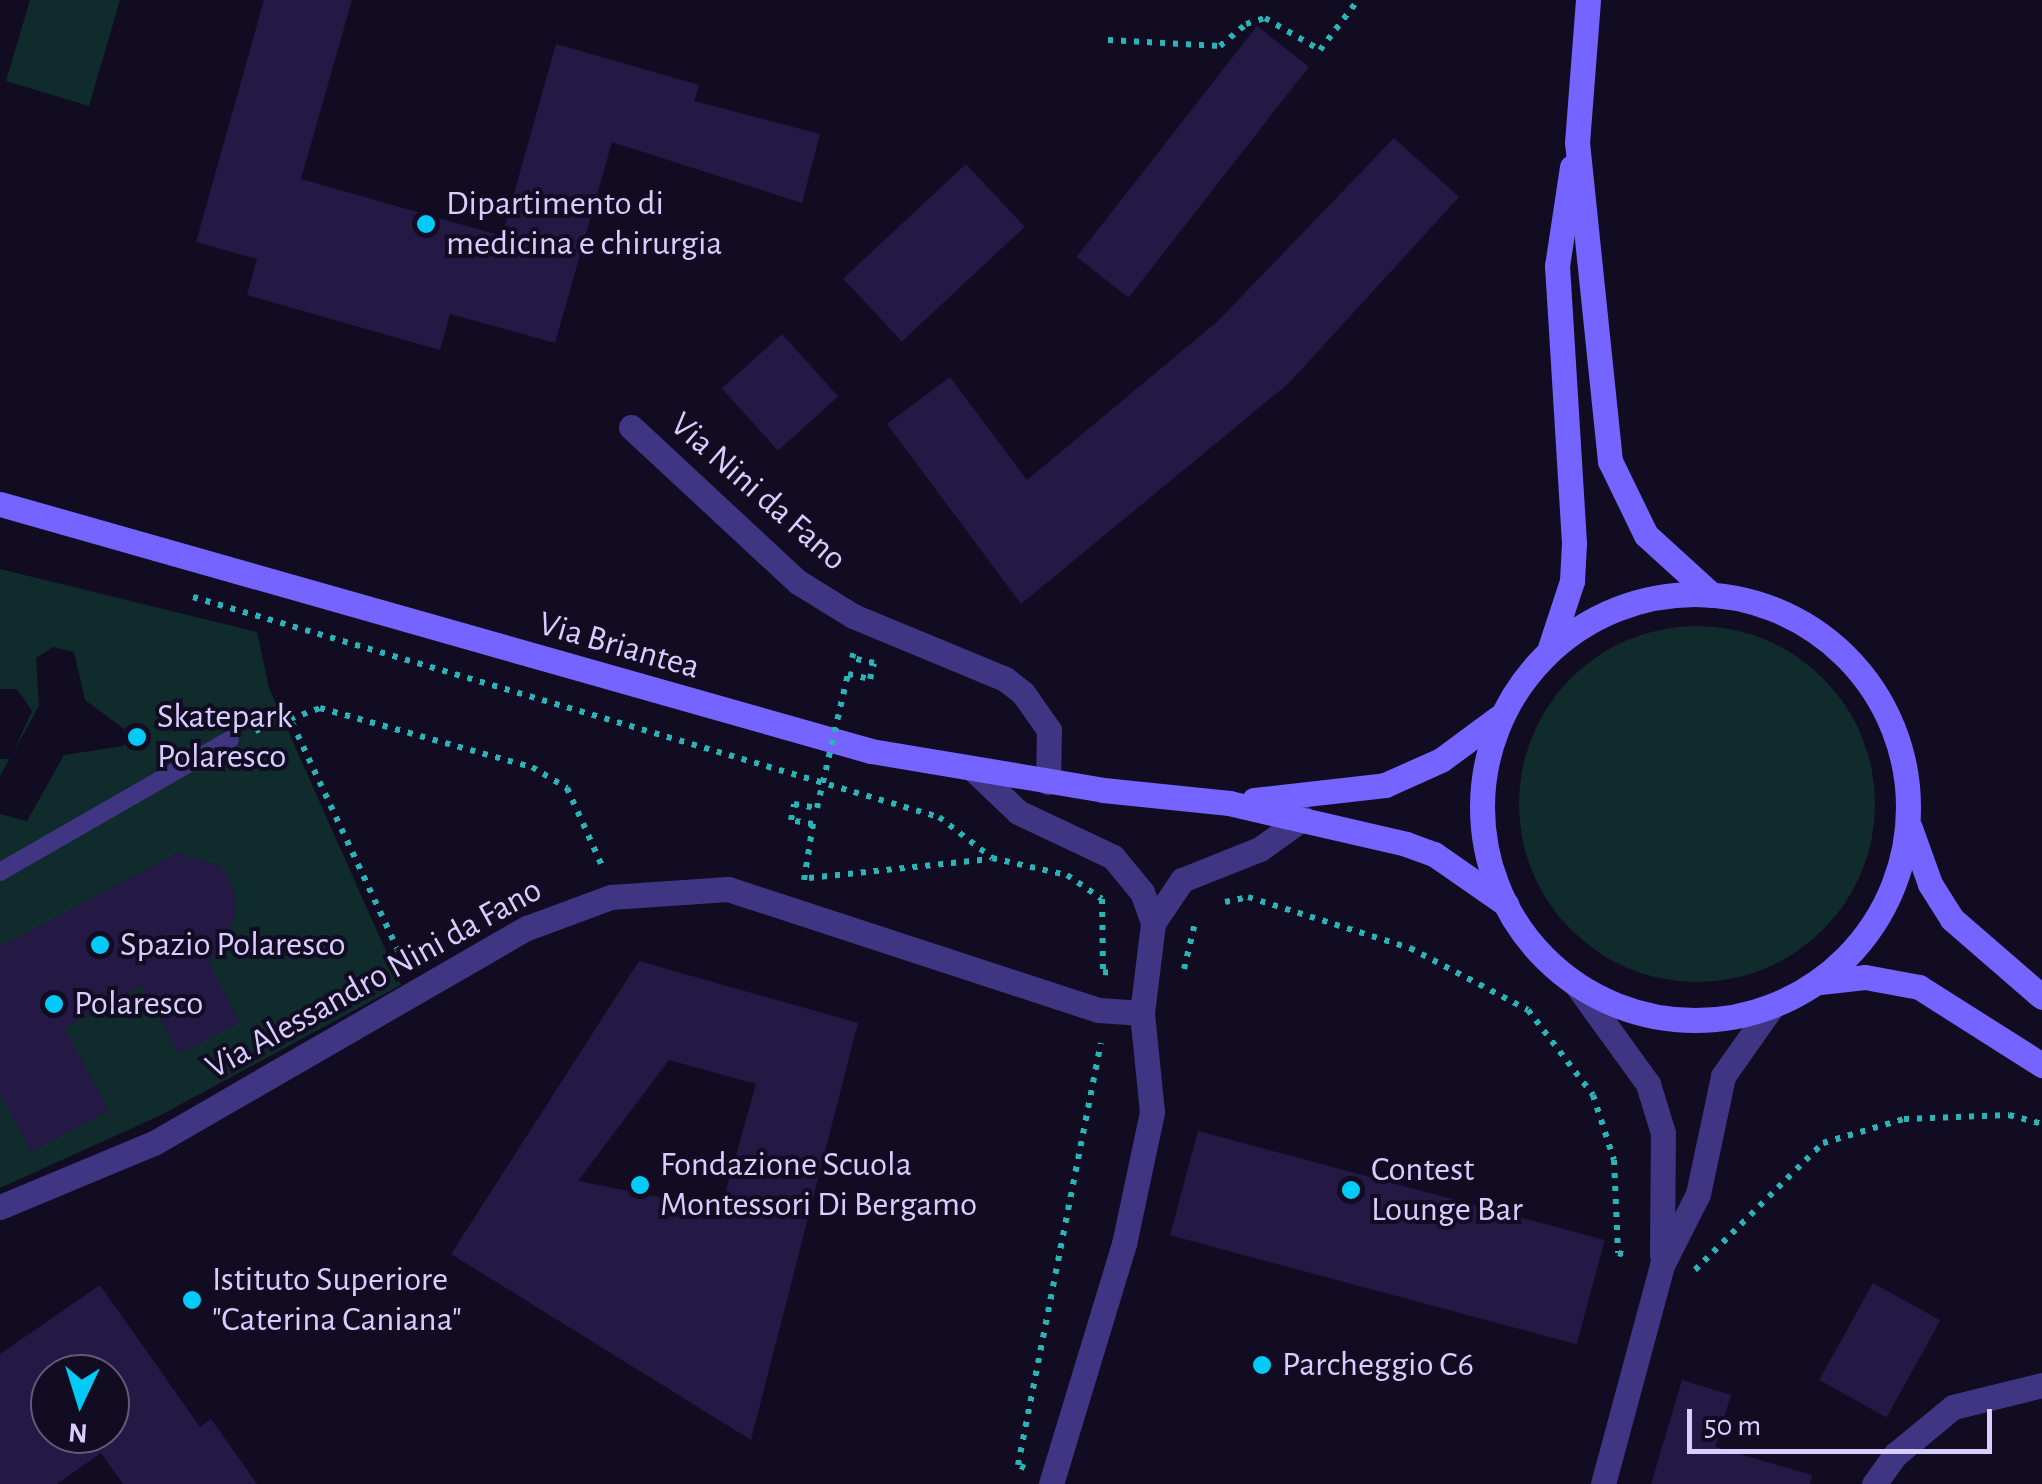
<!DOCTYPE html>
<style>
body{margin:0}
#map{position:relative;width:2042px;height:1484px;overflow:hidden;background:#120c22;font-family:"Alegreya Sans",sans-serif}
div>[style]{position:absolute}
.green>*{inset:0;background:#0f2b2c}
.round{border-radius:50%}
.building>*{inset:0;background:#241844;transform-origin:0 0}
.path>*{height:6px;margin-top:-3px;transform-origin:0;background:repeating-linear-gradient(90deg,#29b5b8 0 5px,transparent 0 13px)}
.service>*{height:18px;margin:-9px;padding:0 9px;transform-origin:9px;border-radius:9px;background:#3f3583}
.minor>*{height:25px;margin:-12.5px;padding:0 12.5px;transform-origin:12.5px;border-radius:12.5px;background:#3f3583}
.secondary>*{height:25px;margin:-12.5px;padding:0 12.5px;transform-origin:12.5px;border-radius:12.5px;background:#7564ff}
.secondary>.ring{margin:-12.5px;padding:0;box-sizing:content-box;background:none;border:25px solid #7564ff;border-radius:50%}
.path-bridge>*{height:6px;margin-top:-3px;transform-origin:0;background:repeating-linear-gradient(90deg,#29b5b8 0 5px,transparent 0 13px)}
.dots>*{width:28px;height:28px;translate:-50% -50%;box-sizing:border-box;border:5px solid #120c22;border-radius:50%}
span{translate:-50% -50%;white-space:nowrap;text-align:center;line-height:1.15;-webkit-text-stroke:8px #120c22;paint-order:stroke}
.poi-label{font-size:35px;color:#d7cdff}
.left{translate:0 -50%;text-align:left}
.street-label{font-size:35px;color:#d7cdff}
.north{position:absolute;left:30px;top:1354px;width:100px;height:100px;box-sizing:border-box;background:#120c22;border:2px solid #61597a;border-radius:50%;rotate:184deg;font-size:28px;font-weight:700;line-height:40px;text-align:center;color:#d7cdff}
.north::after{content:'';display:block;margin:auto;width:35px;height:45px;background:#00cbf8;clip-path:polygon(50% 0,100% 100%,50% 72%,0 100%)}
.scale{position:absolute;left:1687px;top:1409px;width:305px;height:45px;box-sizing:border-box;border:5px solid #d7cdff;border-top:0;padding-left:12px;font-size:30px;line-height:35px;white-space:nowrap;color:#d7cdff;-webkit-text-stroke:8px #120c22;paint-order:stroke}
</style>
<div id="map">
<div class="green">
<div style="clip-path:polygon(30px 0,120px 0,89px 106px,6px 81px)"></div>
<div style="clip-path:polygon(0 569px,257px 632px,269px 688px,401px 985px,161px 1115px,0 1188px,0 814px,27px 821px,64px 755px,123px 746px,131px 734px,85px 700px,74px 652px,53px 647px,36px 658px,39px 706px,0 776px,0 759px,10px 759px,32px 711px,17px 689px,0 689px)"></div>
<div class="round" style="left:1519px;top:626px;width:356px;height:356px"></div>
</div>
<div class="building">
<div style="clip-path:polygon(264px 0,352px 0,301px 179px,502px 236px,556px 44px,699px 85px,694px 101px,820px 134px,802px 203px,612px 142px,555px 343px,450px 314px,440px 350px,247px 295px,257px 259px,196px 242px)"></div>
<div style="left:1257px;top:26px;width:66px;height:293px;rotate:38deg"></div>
<div style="clip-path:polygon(1394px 138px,1459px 197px,1289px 383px,1021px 604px,887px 424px,950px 377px,1027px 480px,1218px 321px)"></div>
<div style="left:966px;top:164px;width:86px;height:168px;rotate:47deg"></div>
<div style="left:782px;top:334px;width:84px;height:81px;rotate:48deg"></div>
<div style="clip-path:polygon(177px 853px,220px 865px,233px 886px,236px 910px,228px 935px,209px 963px,240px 1022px,179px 1054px,142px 986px,64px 1028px,109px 1110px,31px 1152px,0 1094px,0 947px)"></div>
<div style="clip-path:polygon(evenodd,639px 961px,858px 1023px,751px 1440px,451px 1254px,639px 961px,669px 1060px,756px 1084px,721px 1209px,578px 1181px,669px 1060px)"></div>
<div style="left:1198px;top:1131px;width:421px;height:108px;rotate:15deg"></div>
<div style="left:1873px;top:1283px;width:77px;height:111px;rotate:29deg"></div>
<div style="clip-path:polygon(evenodd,100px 1285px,200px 1427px,211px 1419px,257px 1484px,123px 1484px,101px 1453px,57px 1484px,0 1484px,0 1354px,100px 1285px,50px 1374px,110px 1374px,110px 1434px,50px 1434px,50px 1374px)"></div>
<div style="clip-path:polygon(1682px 1380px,1731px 1395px,1715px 1447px,1812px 1475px,1810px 1484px,1651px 1484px)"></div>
</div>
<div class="path">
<div style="left:1108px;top:40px;width:112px;rotate:3.1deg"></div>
<div style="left:1220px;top:46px;width:34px;rotate:-40deg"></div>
<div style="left:1246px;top:24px;width:20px;rotate:-18deg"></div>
<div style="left:1265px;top:18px;width:64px;rotate:30.2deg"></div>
<div style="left:1320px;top:50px;width:63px;rotate:-52.8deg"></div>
<div style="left:193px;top:597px;width:778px;rotate:16.43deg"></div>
<div style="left:939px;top:817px;width:67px;rotate:37.7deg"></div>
<div style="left:992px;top:858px;width:77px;rotate:12.8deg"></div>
<div style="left:1067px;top:875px;width:42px;rotate:34.4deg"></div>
<div style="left:1102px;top:899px;width:73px;rotate:89.2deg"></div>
<div style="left:1103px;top:972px;width:11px;rotate:5deg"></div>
<div style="left:848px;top:674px;width:23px;rotate:13deg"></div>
<div style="left:870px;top:679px;width:16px;rotate:-76deg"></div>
<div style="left:874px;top:663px;width:23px;rotate:-167deg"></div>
<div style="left:852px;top:658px;width:10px;rotate:-73deg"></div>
<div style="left:255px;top:731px;width:37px;rotate:-19deg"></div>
<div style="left:809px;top:878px;width:182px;rotate:-6deg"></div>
<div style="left:804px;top:880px;width:57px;rotate:-80.9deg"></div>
<div style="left:813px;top:824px;width:22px;rotate:-170deg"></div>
<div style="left:791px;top:820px;width:16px;rotate:-79deg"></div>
<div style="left:794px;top:804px;width:23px;rotate:10deg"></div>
<div style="left:1225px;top:902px;width:24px;rotate:-12deg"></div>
<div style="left:1248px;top:897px;width:170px;rotate:17.5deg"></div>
<div style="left:1410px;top:948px;width:133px;rotate:27.7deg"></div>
<div style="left:1528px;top:1010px;width:107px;rotate:52.6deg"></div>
<div style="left:1593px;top:1095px;width:68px;rotate:72.1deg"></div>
<div style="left:1614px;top:1160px;width:93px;rotate:87.5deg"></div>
<div style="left:1618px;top:1253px;width:11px;rotate:15deg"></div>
<div style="left:404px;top:963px;width:269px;rotate:-115deg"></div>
<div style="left:290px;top:719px;width:32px;rotate:-20deg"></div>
<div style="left:320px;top:708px;width:220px;rotate:15.6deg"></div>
<div style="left:532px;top:767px;width:41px;rotate:31deg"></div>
<div style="left:567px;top:788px;width:85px;rotate:65.8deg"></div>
<div style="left:1184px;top:969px;width:47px;rotate:-76.6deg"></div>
<div style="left:1695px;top:1270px;width:180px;rotate:-44.8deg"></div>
<div style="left:1823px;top:1143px;width:84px;rotate:-16.5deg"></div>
<div style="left:1904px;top:1119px;width:105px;rotate:-2.2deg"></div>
<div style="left:2009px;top:1115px;width:34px;rotate:15deg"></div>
<div style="left:1025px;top:1468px;width:8px;rotate:-157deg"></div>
<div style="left:1018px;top:1465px;width:430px;rotate:-78.9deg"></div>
</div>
<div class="service">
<div style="left:0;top:872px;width:265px;rotate:-29.9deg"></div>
</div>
<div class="minor">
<div style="left:631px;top:427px;width:228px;rotate:42.9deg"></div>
<div style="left:798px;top:582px;width:65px;rotate:31.7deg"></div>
<div style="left:853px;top:616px;width:165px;rotate:22.5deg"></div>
<div style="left:1005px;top:679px;width:23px;rotate:38deg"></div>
<div style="left:1023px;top:693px;width:45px;rotate:54.9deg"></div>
<div style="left:1049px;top:730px;width:52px;rotate:91.1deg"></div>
<div style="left:976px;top:772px;width:58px;rotate:43.6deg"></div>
<div style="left:1018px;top:812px;width:105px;rotate:25.3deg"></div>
<div style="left:1113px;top:857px;width:45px;rotate:50.4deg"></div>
<div style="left:1142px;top:892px;width:33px;rotate:70deg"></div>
<div style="left:1575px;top:983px;width:125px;rotate:54.1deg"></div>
<div style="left:1648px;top:1084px;width:51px;rotate:73deg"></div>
<div style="left:1663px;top:1133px;width:122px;rotate:90.5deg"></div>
<div style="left:0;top:1207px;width:167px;rotate:-22.6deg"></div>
<div style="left:154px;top:1143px;width:431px;rotate:-30deg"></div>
<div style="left:527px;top:928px;width:90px;rotate:-20.3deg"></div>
<div style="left:611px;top:897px;width:117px;rotate:-3.9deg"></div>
<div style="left:728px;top:889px;width:390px;rotate:18.1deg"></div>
<div style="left:1099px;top:1010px;width:43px;rotate:4deg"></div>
<div style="left:1051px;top:1484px;width:251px;rotate:-73.1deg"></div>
<div style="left:1124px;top:1244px;width:135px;rotate:-78deg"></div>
<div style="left:1152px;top:1112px;width:100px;rotate:-95.8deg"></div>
<div style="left:1142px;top:1013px;width:91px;rotate:-83deg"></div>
<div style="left:1153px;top:923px;width:52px;rotate:-56deg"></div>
<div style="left:1182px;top:880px;width:84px;rotate:-21.7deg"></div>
<div style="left:1260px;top:849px;width:53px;rotate:-35.8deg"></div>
<div style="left:1603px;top:1484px;width:227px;rotate:-74.9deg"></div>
<div style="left:1662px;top:1265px;width:80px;rotate:-63.1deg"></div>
<div style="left:1698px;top:1194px;width:121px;rotate:-78deg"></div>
<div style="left:1723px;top:1076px;width:87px;rotate:-54.8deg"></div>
<div style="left:1874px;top:1484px;width:37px;rotate:-54deg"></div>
<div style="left:1896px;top:1454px;width:74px;rotate:-39.5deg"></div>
<div style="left:1953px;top:1407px;width:92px;rotate:-13.9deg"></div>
</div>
<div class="secondary">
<div style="left:1588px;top:0;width:142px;rotate:94.4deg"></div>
<div style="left:1577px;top:142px;width:321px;rotate:84.1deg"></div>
<div style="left:1610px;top:461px;width:82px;rotate:64.1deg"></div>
<div style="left:1646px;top:535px;width:89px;rotate:42.3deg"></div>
<div style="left:0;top:504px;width:905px;rotate:15.83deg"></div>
<div style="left:871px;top:751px;width:235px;rotate:9.5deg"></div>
<div style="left:1103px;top:790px;width:127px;rotate:5.9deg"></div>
<div style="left:1229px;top:803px;width:182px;rotate:13deg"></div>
<div style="left:1406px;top:844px;width:30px;rotate:20deg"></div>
<div style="left:1434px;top:854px;width:88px;rotate:34.8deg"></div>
<div class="ring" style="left:1482px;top:594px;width:401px;height:401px"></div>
<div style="left:1549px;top:651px;width:74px;rotate:-71.8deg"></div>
<div style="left:1572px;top:581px;width:38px;rotate:-87deg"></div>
<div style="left:1574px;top:543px;width:278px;rotate:-93.5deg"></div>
<div style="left:1557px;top:266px;width:100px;rotate:-81.4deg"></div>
<div style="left:1254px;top:800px;width:132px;rotate:-6.5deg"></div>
<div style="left:1385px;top:785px;width:61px;rotate:-24.1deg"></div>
<div style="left:1441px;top:760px;width:71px;rotate:-36.4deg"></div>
<div style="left:1910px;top:828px;width:59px;rotate:70.3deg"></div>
<div style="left:1930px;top:884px;width:41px;rotate:57.8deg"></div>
<div style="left:1952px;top:919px;width:119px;rotate:40.9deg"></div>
<div style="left:1820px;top:982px;width:45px;rotate:-6.3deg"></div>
<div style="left:1865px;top:977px;width:55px;rotate:10.5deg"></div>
<div style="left:1919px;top:987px;width:146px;rotate:32.4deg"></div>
</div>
<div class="path-bridge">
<div style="left:817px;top:808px;width:138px;rotate:-77deg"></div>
</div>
<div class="dots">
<div style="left:426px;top:224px;background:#00cbf8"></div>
<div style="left:137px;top:737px;background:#00cbf8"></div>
<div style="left:100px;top:945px;background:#00cbf8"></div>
<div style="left:54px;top:1004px;background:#00cbf8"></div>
<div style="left:640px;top:1185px;background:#00cbf8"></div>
<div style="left:1351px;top:1190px;background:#00cbf8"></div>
<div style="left:192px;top:1300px;background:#00cbf8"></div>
<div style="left:1262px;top:1365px;background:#00cbf8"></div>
</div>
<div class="poi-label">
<span class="left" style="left:446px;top:224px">Dipartimento di<br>medicina e chirurgia</span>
<span class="left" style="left:157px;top:737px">Skatepark<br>Polaresco</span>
<span class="left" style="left:120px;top:945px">Spazio Polaresco</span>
<span class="left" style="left:74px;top:1004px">Polaresco</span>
<span class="left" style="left:660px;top:1185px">Fondazione Scuola<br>Montessori Di Bergamo</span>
<span class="left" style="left:1371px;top:1190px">Contest<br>Lounge Bar</span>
<span class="left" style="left:212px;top:1300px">Istituto Superiore<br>"Caterina Caniana"</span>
<span class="left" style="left:1282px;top:1365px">Parcheggio C6</span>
</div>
<div class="street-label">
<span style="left:758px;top:492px;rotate:41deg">Via Nini da Fano</span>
<span style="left:619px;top:646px;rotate:16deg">Via Briantea</span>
<span style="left:374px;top:979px;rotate:-29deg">Via Alessandro Nini da Fano</span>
</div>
<div class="north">N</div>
<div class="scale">50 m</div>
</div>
